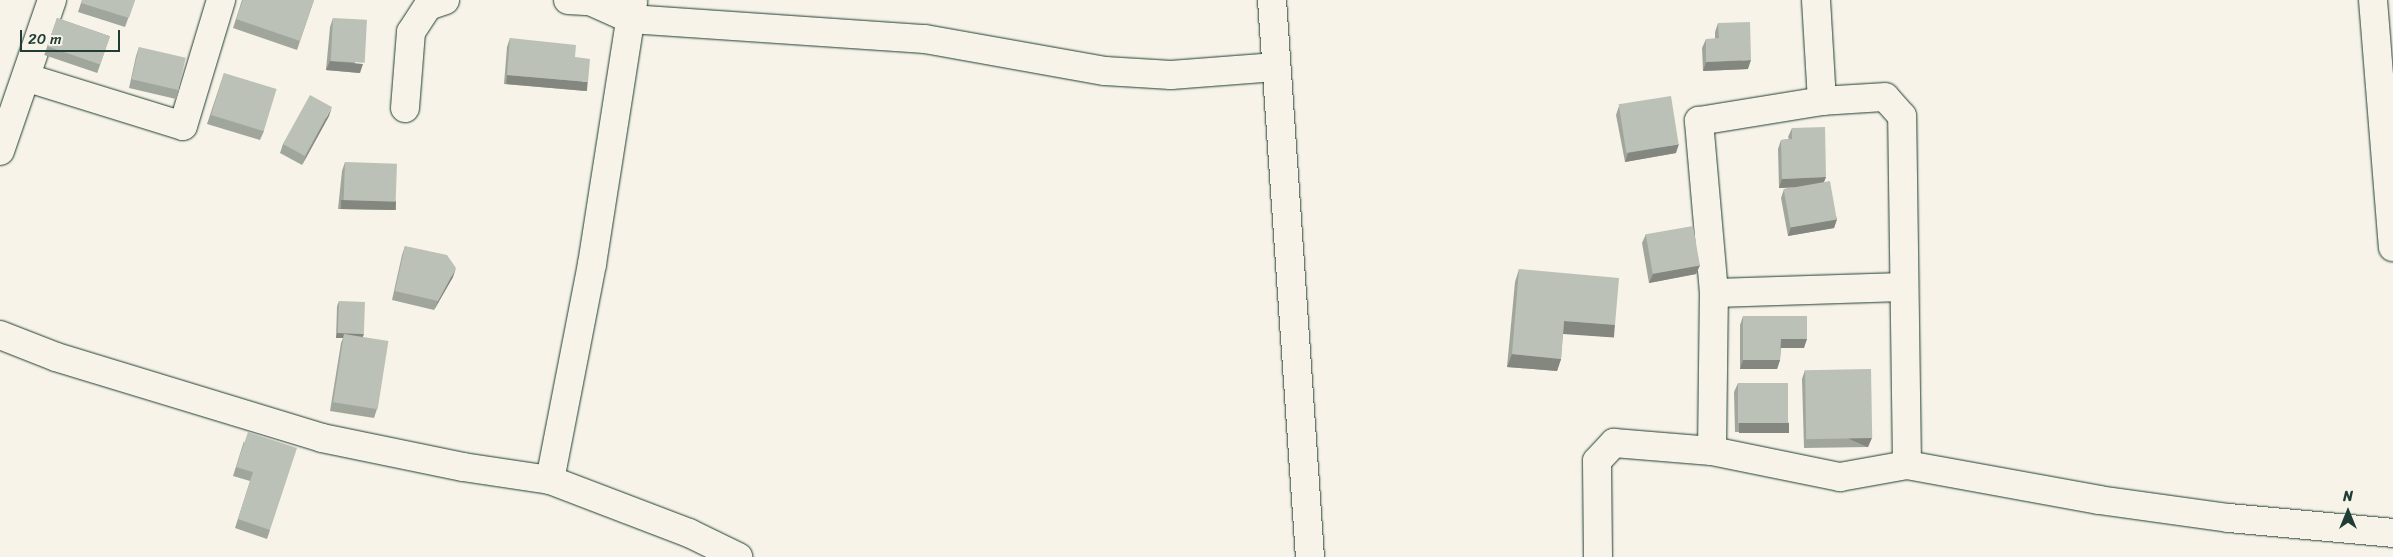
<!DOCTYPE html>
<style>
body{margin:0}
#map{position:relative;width:2393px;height:557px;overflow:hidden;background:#f7f3e8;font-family:Sriracha,sans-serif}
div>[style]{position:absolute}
.roads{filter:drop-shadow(0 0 1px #1f3d34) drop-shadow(0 0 1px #1f3d34)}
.street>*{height:28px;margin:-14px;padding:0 14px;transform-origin:14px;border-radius:14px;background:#f7f3e8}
.highway>*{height:28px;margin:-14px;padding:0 14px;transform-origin:14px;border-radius:14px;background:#f7f3e8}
.wall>*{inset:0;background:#a1a69d;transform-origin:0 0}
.shaded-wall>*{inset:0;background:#83877f;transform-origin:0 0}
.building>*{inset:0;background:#bbc1b6;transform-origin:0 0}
span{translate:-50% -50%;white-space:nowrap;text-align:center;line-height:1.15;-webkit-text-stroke:4px #f7f3e8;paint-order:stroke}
.north{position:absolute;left:2323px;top:487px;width:50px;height:50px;-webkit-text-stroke:4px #f7f3e8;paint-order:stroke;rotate:0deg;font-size:14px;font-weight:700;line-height:20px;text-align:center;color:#1f3d34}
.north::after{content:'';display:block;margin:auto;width:18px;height:22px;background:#1f3d34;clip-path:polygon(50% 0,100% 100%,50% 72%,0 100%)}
.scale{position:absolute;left:20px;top:30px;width:100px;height:22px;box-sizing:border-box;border:2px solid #1f3d34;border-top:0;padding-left:6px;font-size:15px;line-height:18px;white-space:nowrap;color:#1f3d34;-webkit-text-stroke:4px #f7f3e8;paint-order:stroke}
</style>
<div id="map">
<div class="roads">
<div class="street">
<div style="left:568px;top:0;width:22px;rotate:3deg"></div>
<div style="left:590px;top:1px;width:44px;rotate:24.2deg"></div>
<div style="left:630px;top:19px;width:296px;rotate:3.9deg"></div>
<div style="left:925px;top:39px;width:183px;rotate:10.1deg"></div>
<div style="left:1105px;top:71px;width:66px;rotate:3.5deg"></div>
<div style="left:1171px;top:75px;width:105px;rotate:-4.4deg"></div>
<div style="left:1272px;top:0;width:558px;rotate:86.1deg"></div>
<div style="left:28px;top:78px;width:162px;rotate:17.2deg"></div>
<div style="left:183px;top:126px;width:132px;rotate:-73.2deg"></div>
<div style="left:405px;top:108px;width:76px;rotate:-85.5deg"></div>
<div style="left:411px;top:32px;width:31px;rotate:-57deg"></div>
<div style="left:428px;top:6px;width:18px;rotate:-19deg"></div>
<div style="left:0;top:151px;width:160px;rotate:-71deg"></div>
<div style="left:1714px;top:293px;width:190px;rotate:-1.8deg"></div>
<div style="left:0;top:335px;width:60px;rotate:21.4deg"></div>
<div style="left:56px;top:357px;width:278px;rotate:16.9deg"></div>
<div style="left:322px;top:438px;width:144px;rotate:11.6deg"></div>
<div style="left:463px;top:467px;width:88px;rotate:8.5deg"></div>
<div style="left:550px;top:480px;width:149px;rotate:20.9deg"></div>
<div style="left:689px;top:533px;width:55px;rotate:26.1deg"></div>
<div style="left:1712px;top:451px;width:131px;rotate:11.5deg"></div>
<div style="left:1840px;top:477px;width:68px;rotate:-10.2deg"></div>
<div style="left:1907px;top:465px;width:349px;rotate:-90.8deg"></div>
<div style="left:1902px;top:116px;width:25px;rotate:-132deg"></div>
<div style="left:1885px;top:97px;width:63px;rotate:176.4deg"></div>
<div style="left:1907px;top:465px;width:195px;rotate:10.3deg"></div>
<div style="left:2099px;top:500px;width:131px;rotate:7.9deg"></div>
<div style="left:2229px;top:518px;width:165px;rotate:5.2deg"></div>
<div style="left:550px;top:480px;width:220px;rotate:-79deg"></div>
<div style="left:592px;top:264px;width:266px;rotate:-81.1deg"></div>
<div style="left:1598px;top:557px;width:96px;rotate:-90.6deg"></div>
<div style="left:1597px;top:461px;width:25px;rotate:-47deg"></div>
<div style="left:1614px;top:443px;width:98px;rotate:4.7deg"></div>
<div style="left:1712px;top:451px;width:158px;rotate:-89.3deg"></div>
<div style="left:1714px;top:293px;width:173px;rotate:-95deg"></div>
<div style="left:1699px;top:121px;width:125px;rotate:-9.2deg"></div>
<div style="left:1822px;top:101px;width:101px;rotate:-93.4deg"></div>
</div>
<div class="highway">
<div style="left:2373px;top:0;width:248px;rotate:85.4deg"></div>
</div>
</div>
<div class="wall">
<div style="clip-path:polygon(82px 0,135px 0,125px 27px,78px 12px)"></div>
<div style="clip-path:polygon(242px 0,314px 0,297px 50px,233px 28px)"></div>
<div style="left:57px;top:18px;width:56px;height:39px;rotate:19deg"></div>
<div style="clip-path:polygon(333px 18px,360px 73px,326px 70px,330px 27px)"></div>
<div style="clip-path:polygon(1718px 23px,1748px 69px,1703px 71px,1702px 48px,1706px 39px,1715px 39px,1715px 32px)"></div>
<div style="clip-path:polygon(510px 38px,575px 57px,585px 91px,504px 84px,507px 47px)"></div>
<div style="clip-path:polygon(139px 47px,179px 90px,176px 99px,129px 88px,136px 56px)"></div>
<div style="clip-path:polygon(224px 73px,264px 131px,260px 140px,207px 124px)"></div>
<div style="clip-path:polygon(1619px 106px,1676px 153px,1625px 162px,1616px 115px)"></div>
<div style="clip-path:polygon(329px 116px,302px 165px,280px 153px,283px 144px)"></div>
<div style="clip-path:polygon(1792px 128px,1826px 177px,1824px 182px,1837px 219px,1834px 228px,1788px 236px,1781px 198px,1784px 189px,1795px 187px,1779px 188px,1778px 149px,1781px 140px,1789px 139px,1788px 137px)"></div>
<div style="clip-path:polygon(345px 162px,396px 201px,393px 210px,338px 209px,342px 171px)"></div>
<div style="clip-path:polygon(1646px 234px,1700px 265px,1696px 274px,1649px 283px,1642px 243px)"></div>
<div style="clip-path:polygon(405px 246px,453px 277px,434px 310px,392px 300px,402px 255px)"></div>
<div style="clip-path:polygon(1519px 269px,1615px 325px,1611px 337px,1563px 333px,1561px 359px,1557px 371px,1507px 367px,1515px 282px)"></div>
<div style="clip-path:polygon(339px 301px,363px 337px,377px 409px,374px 418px,330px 411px,341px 343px,343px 338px,336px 338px,337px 306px)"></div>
<div style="clip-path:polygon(1743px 316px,1804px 348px,1781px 348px,1780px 360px,1777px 369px,1740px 369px,1740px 325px)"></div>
<div style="clip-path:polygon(1805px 370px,1868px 447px,1804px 448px,1802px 379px)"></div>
<div style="clip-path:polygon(1738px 383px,1789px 423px,1786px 432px,1735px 432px,1734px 392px)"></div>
<div style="clip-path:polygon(244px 441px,270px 530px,267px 539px,235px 528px,250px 481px,233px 476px)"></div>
</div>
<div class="shaded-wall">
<div style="clip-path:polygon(1751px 60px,1748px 69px,1703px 71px,1706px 62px)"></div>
<div style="clip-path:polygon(330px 61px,363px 64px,360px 73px,326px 70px)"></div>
<div style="left:507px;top:75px;width:81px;height:9px;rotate:5deg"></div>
<div style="clip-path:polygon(332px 107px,329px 116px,302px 165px,306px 156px)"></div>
<div style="clip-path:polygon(1679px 144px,1676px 153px,1625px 162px,1628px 153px)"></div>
<div style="clip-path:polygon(1826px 177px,1822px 186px,1779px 188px,1782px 179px)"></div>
<div style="left:341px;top:200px;width:55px;height:9px;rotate:1deg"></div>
<div style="clip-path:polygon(1837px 219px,1834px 228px,1788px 236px,1791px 227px)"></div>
<div style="clip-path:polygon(1700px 265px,1696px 274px,1649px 283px,1653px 274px)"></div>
<div style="clip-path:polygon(456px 268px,453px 277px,434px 310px,438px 301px)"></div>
<div style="left:1564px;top:321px;width:51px;height:13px;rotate:4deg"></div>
<div style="clip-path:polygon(337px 333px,364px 334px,362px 339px,344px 334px,343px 338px,336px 338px)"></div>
<div style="clip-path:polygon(1781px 339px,1807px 339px,1804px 348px,1778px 348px)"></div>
<div style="clip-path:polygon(1512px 354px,1561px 359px,1557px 371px,1507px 367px)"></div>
<div style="clip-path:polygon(1743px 360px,1780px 360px,1777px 369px,1740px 369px)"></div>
<div style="left:1739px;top:423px;width:50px;height:10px"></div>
<div style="left:1872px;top:438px;width:10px;height:65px;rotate:114deg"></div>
</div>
<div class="building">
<div style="clip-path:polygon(82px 0,135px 0,129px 18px,81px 3px)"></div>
<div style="clip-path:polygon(243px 0,314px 0,300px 41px,236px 19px)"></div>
<div style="left:57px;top:18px;width:56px;height:30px;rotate:19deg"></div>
<div style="left:333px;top:18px;width:34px;height:43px;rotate:3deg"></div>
<div style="clip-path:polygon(1750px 22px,1751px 60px,1706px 62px,1706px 39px,1719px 38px,1718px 23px)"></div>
<div style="clip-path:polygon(510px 38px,576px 45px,575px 57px,590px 59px,588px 82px,507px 75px)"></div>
<div style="left:139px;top:47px;width:48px;height:33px;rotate:13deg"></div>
<div style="left:224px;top:73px;width:55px;height:44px;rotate:17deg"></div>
<div style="left:310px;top:95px;width:25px;height:56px;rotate:29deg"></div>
<div style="left:1671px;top:96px;width:49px;height:53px;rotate:81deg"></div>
<div style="clip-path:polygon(1825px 127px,1826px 177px,1782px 179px,1781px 140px,1792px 139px,1792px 128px)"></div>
<div style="left:345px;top:162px;width:52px;height:38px;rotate:2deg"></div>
<div style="left:1830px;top:181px;width:39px;height:47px;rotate:80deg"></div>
<div style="left:1693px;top:226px;width:40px;height:48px;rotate:80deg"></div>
<div style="clip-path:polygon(405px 246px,447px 255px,456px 268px,438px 301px,395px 291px)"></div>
<div style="clip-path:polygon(1519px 269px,1619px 278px,1615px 325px,1564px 321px,1561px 359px,1512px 354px)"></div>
<div style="left:339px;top:301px;width:26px;height:32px;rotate:2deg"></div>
<div style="clip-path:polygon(1743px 316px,1807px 316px,1807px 339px,1781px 339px,1780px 360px,1743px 360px)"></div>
<div style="left:344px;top:334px;width:45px;height:69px;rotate:9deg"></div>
<div style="left:1871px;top:369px;width:69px;height:66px;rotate:89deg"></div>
<div style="left:1738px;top:383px;width:50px;height:40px"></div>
<div style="clip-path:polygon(248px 432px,297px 448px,270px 530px,238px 519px,253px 472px,236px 467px)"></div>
</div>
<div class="north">N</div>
<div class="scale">20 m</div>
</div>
